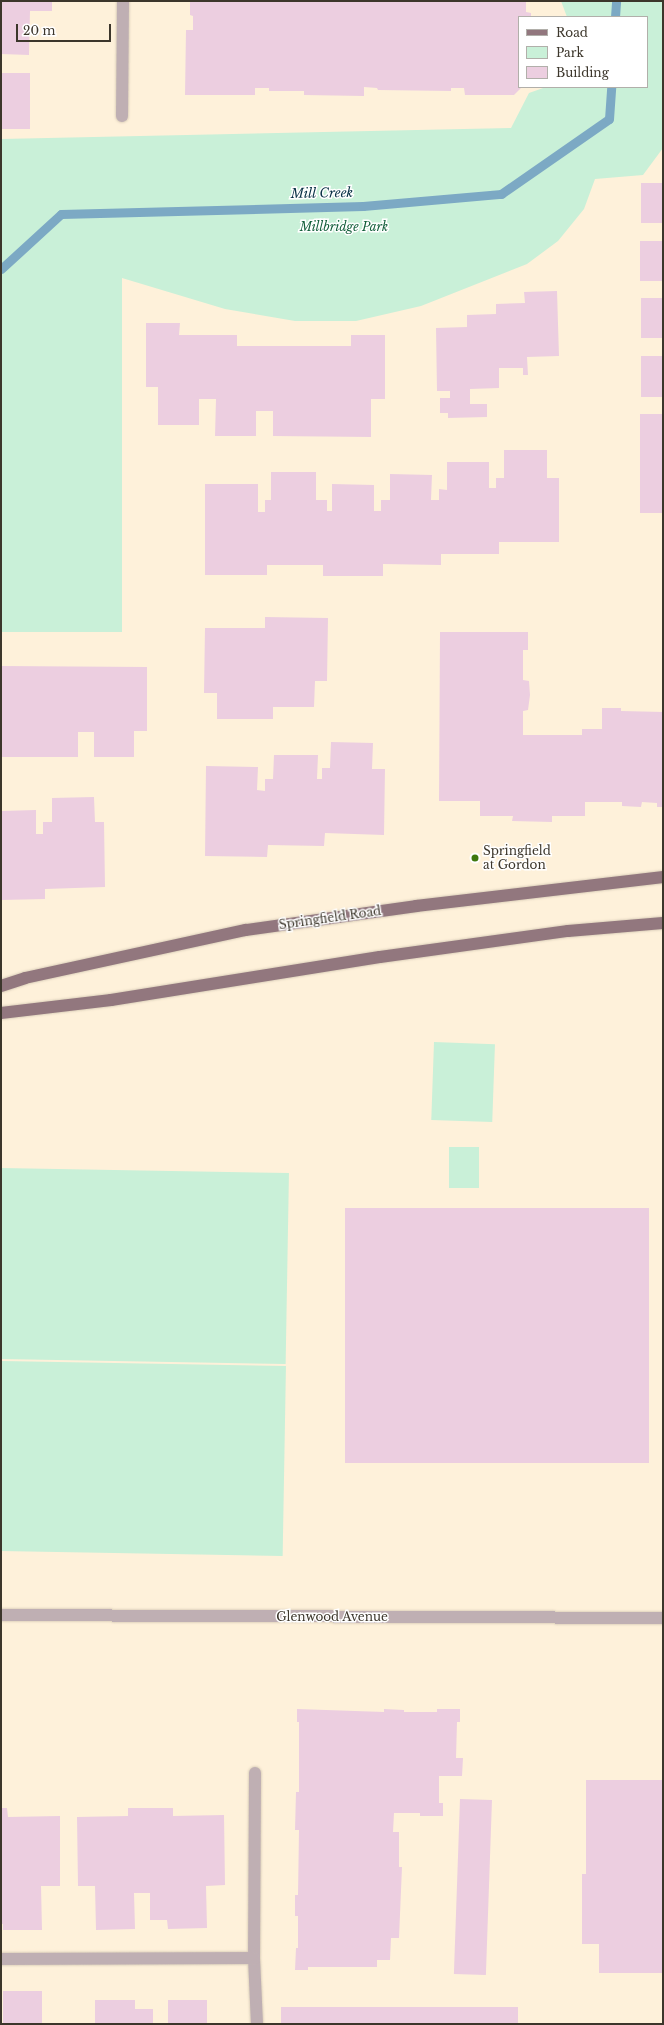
<!DOCTYPE html>
<style>
body{margin:0}
#map{position:relative;width:664px;height:2025px;overflow:hidden;background:#fef1da;font-family:"Libre Baskerville",serif}
div>[style]{position:absolute}
.green>*{inset:0;background:#c9f0d8;transform-origin:0 0}
.stream>*{height:9px;margin:-4.5px;padding:0 4.5px;transform-origin:4.5px;border-radius:4.5px;background:#7ca9c4}
.building>*{inset:0;background:#eccee0;transform-origin:0 0}
.roads{filter:drop-shadow(0 0 1px #dbcfba) drop-shadow(0 0 1px #dbcfba)}
.minor>*{height:12px;margin:-6px;padding:0 6px;transform-origin:6px;border-radius:6px;background:#bfafb3}
.major>*{height:12px;margin:-6px;padding:0 6px;transform-origin:6px;border-radius:6px;background:#92777e}
.dots>*{width:11px;height:11px;translate:-50% -50%;box-sizing:border-box;border:2px solid #fff;border-radius:50%}
span{translate:-50% -50%;white-space:nowrap;text-align:center;line-height:1.15;-webkit-text-stroke:3px #fff;paint-order:stroke}
.park-label{font-size:12px;color:#135f3b;font-style:italic}
.poi-label{font-size:12px;color:#3c362b}
.left{translate:0 -50%;text-align:left}
.street-label{font-size:12px;color:#3c362b}
.water-label{font-size:13px;color:#093145;font-style:italic}
.frame{position:absolute;inset:0;border:2px solid #3c362b;pointer-events:none}
.legend{position:absolute;left:518px;top:16px;width:130px;height:72px;box-sizing:border-box;background:#fff;border:1px solid #b1afaa;margin:0;padding:5px 7px;list-style:none;font-size:12px;color:#3c362b}
.legend li{display:flex;align-items:center;gap:8px;height:20px}
.legend b{width:20px;border:1px solid #b1afaa}
.scale{position:absolute;left:16px;top:24px;width:95px;height:18px;box-sizing:border-box;border:2px solid #3c362b;border-top:0;padding-left:5px;font-size:12px;line-height:14px;white-space:nowrap;color:#3c362b;-webkit-text-stroke:3px #fff;paint-order:stroke}
</style>
<div id="map">
<div class="green">
<div style="clip-path:polygon(561px 1px,663px 1px,663px 148px,643px 175px,595px 179px,584px 209px,558px 241px,527px 264px,421px 306px,356px 321px,295px 321px,225px 309px,122px 278px,122px 632px,1px 632px,1px 139px,511px 128px,529px 93px,546px 87px,647px 87px,647px 17px,567px 17px)"></div>
<div style="left:434px;top:1042px;width:61px;height:78px;rotate:2deg"></div>
<div style="left:449px;top:1147px;width:30px;height:41px"></div>
<div style="left:1px;top:1168px;width:288px;height:191px;rotate:1deg"></div>
<div style="left:1px;top:1361px;width:285px;height:190px;rotate:1deg"></div>
</div>
<div class="stream">
<div style="left:615px;top:17px;width:16px;rotate:-86deg"></div>
<div style="left:1px;top:269px;width:81px;rotate:-42.5deg"></div>
<div style="left:61px;top:214px;width:302px;rotate:-1.5deg"></div>
<div style="left:363px;top:206px;width:139px;rotate:-5deg"></div>
<div style="left:501px;top:194px;width:131px;rotate:-34.8deg"></div>
<div style="left:609px;top:119px;width:32px;rotate:-86deg"></div>
</div>
<div class="building">
<div style="clip-path:polygon(1px 1px,52px 1px,52px 11px,30px 11px,29px 55px,1px 54px)"></div>
<div style="clip-path:polygon(190px 1px,526px 1px,526px 12px,531px 13px,531px 17px,519px 17px,519px 87px,522px 87px,514px 95px,465px 95px,464px 88px,451px 88px,451px 91px,378px 90px,377px 88px,364px 87px,364px 96px,304px 95px,304px 91px,269px 91px,269px 88px,255px 88px,255px 95px,185px 95px,186px 30px,193px 30px,193px 16px,190px 15px)"></div>
<div style="left:1px;top:73px;width:29px;height:56px"></div>
<div style="left:641px;top:183px;width:22px;height:40px"></div>
<div style="left:640px;top:241px;width:23px;height:40px"></div>
<div style="clip-path:polygon(557px 291px,559px 356px,527px 357px,528px 375px,523px 375px,523px 368px,499px 368px,499px 388px,470px 389px,470px 404px,487px 404px,487px 417px,448px 418px,448px 413px,440px 413px,440px 398px,450px 398px,450px 391px,437px 391px,436px 328px,467px 327px,467px 315px,496px 314px,496px 304px,525px 303px,524px 292px)"></div>
<div style="left:663px;top:298px;width:40px;height:22px;rotate:90deg"></div>
<div style="clip-path:polygon(146px 323px,180px 323px,179px 335px,237px 335px,237px 346px,351px 346px,351px 335px,385px 335px,385px 399px,371px 399px,371px 437px,273px 436px,273px 411px,256px 411px,256px 436px,215px 436px,216px 399px,199px 399px,199px 425px,158px 425px,158px 387px,146px 387px)"></div>
<div style="left:641px;top:356px;width:22px;height:41px"></div>
<div style="left:640px;top:414px;width:23px;height:99px"></div>
<div style="clip-path:polygon(504px 450px,547px 450px,547px 478px,559px 478px,559px 542px,499px 542px,499px 554px,441px 554px,441px 565px,383px 564px,383px 576px,323px 576px,323px 565px,267px 565px,267px 575px,205px 575px,205px 484px,258px 484px,258px 512px,265px 512px,265px 500px,271px 500px,271px 472px,316px 472px,316px 500px,327px 500px,327px 511px,332px 511px,332px 484px,374px 485px,374px 511px,381px 511px,381px 500px,390px 500px,390px 474px,432px 475px,431px 500px,439px 500px,439px 489px,447px 490px,447px 462px,489px 462px,489px 488px,496px 488px,496px 478px,504px 478px)"></div>
<div style="clip-path:polygon(265px 617px,328px 618px,327px 681px,315px 681px,314px 707px,273px 707px,273px 719px,217px 719px,217px 693px,204px 693px,205px 628px,265px 628px)"></div>
<div style="clip-path:polygon(440px 632px,528px 632px,528px 650px,523px 650px,523px 680px,529px 681px,530px 695px,528px 710px,523px 711px,523px 735px,582px 735px,582px 729px,602px 729px,602px 708px,621px 708px,621px 711px,663px 712px,663px 807px,657px 807px,657px 803px,642px 802px,641px 807px,622px 806px,622px 802px,585px 802px,585px 816px,552px 816px,552px 822px,512px 821px,513px 816px,480px 816px,480px 801px,439px 801px)"></div>
<div style="clip-path:polygon(1px 666px,147px 667px,147px 731px,134px 731px,134px 757px,94px 757px,94px 732px,78px 732px,78px 757px,1px 757px)"></div>
<div style="clip-path:polygon(331px 742px,373px 743px,372px 769px,385px 769px,384px 835px,325px 833px,324px 846px,268px 845px,267px 857px,205px 856px,206px 766px,258px 767px,257px 790px,265px 791px,265px 779px,273px 779px,274px 755px,318px 755px,317px 779px,322px 779px,322px 768px,330px 768px)"></div>
<div style="clip-path:polygon(94px 797px,95px 822px,104px 822px,105px 887px,45px 889px,45px 899px,1px 900px,1px 811px,36px 810px,36px 834px,43px 834px,43px 822px,52px 822px,52px 798px)"></div>
<div style="left:345px;top:1208px;width:304px;height:255px"></div>
<div style="clip-path:polygon(297px 1709px,384px 1712px,384px 1709px,404px 1710px,404px 1712px,437px 1712px,437px 1709px,460px 1709px,460px 1722px,457px 1722px,456px 1758px,463px 1758px,462px 1776px,439px 1776px,439px 1803px,443px 1803px,443px 1816px,420px 1816px,420px 1813px,394px 1813px,393px 1832px,399px 1832px,399px 1867px,402px 1867px,399px 1938px,391px 1938px,390px 1960px,377px 1960px,377px 1967px,308px 1967px,308px 1970px,295px 1970px,296px 1948px,298px 1948px,298px 1916px,295px 1916px,295px 1895px,298px 1895px,299px 1830px,295px 1830px,296px 1792px,299px 1792px,299px 1722px,297px 1722px)"></div>
<div style="clip-path:polygon(586px 1780px,663px 1780px,663px 1973px,599px 1973px,599px 1944px,582px 1944px,582px 1874px,586px 1874px)"></div>
<div style="left:460px;top:1799px;width:32px;height:175px;rotate:2deg"></div>
<div style="clip-path:polygon(1px 1808px,7px 1808px,8px 1817px,60px 1816px,60px 1886px,41px 1886px,42px 1930px,3px 1930px,3px 1924px,1px 1924px)"></div>
<div style="clip-path:polygon(128px 1808px,173px 1808px,173px 1816px,224px 1815px,225px 1885px,206px 1886px,207px 1928px,168px 1929px,167px 1920px,150px 1920px,150px 1893px,134px 1893px,135px 1929px,96px 1930px,95px 1886px,78px 1886px,77px 1817px,128px 1816px)"></div>
<div style="left:3px;top:1991px;width:39px;height:33px"></div>
<div style="clip-path:polygon(95px 2000px,135px 2000px,135px 2009px,153px 2009px,153px 2024px,95px 2024px)"></div>
<div style="left:168px;top:2000px;width:39px;height:24px"></div>
<div style="left:281px;top:2007px;width:237px;height:17px"></div>
</div>
<div class="roads">
<div class="minor">
<div style="left:122px;top:116px;width:115px;rotate:-89.5deg"></div>
<div style="left:1px;top:1615px;width:662px;rotate:0.26deg"></div>
<div style="left:255px;top:1773px;width:185px;rotate:90.3deg"></div>
<div style="left:254px;top:1958px;width:66px;rotate:87.4deg"></div>
<div style="left:1px;top:1959px;width:253px;rotate:-0.2deg"></div>
</div>
<div class="major">
<div style="left:1px;top:986px;width:25px;rotate:-18deg"></div>
<div style="left:25px;top:978px;width:226px;rotate:-12.3deg"></div>
<div style="left:246px;top:930px;width:172px;rotate:-8deg"></div>
<div style="left:416px;top:906px;width:249px;rotate:-6.7deg"></div>
<div style="left:1px;top:1013px;width:111px;rotate:-6.7deg"></div>
<div style="left:111px;top:1000px;width:272px;rotate:-9.1deg"></div>
<div style="left:380px;top:957px;width:190px;rotate:-7.9deg"></div>
<div style="left:568px;top:931px;width:95px;rotate:-4.8deg"></div>
</div>
</div>
<div class="dots">
<div style="left:475px;top:858px;background:#3e780e"></div>
</div>
<div class="park-label">
<span style="left:344px;top:227px">Millbridge Park</span>
</div>
<div class="poi-label">
<span class="left" style="left:483px;top:858px">Springfield<br>at Gordon</span>
</div>
<div class="street-label">
<span style="left:330px;top:918px;rotate:-8deg">Springfield Road</span>
<span style="left:332px;top:1617px">Glenwood Avenue</span>
</div>
<div class="water-label">
<span style="left:322px;top:194px;rotate:-1deg">Mill Creek</span>
</div>
<div class="frame"></div>
<ul class="legend">
<li><b style="height:5px;background:#92777e"></b>Road</li>
<li><b style="height:11px;background:#c9f0d8"></b>Park</li>
<li><b style="height:11px;background:#eccee0"></b>Building</li>
</ul>
<div class="scale">20 m</div>
</div>
